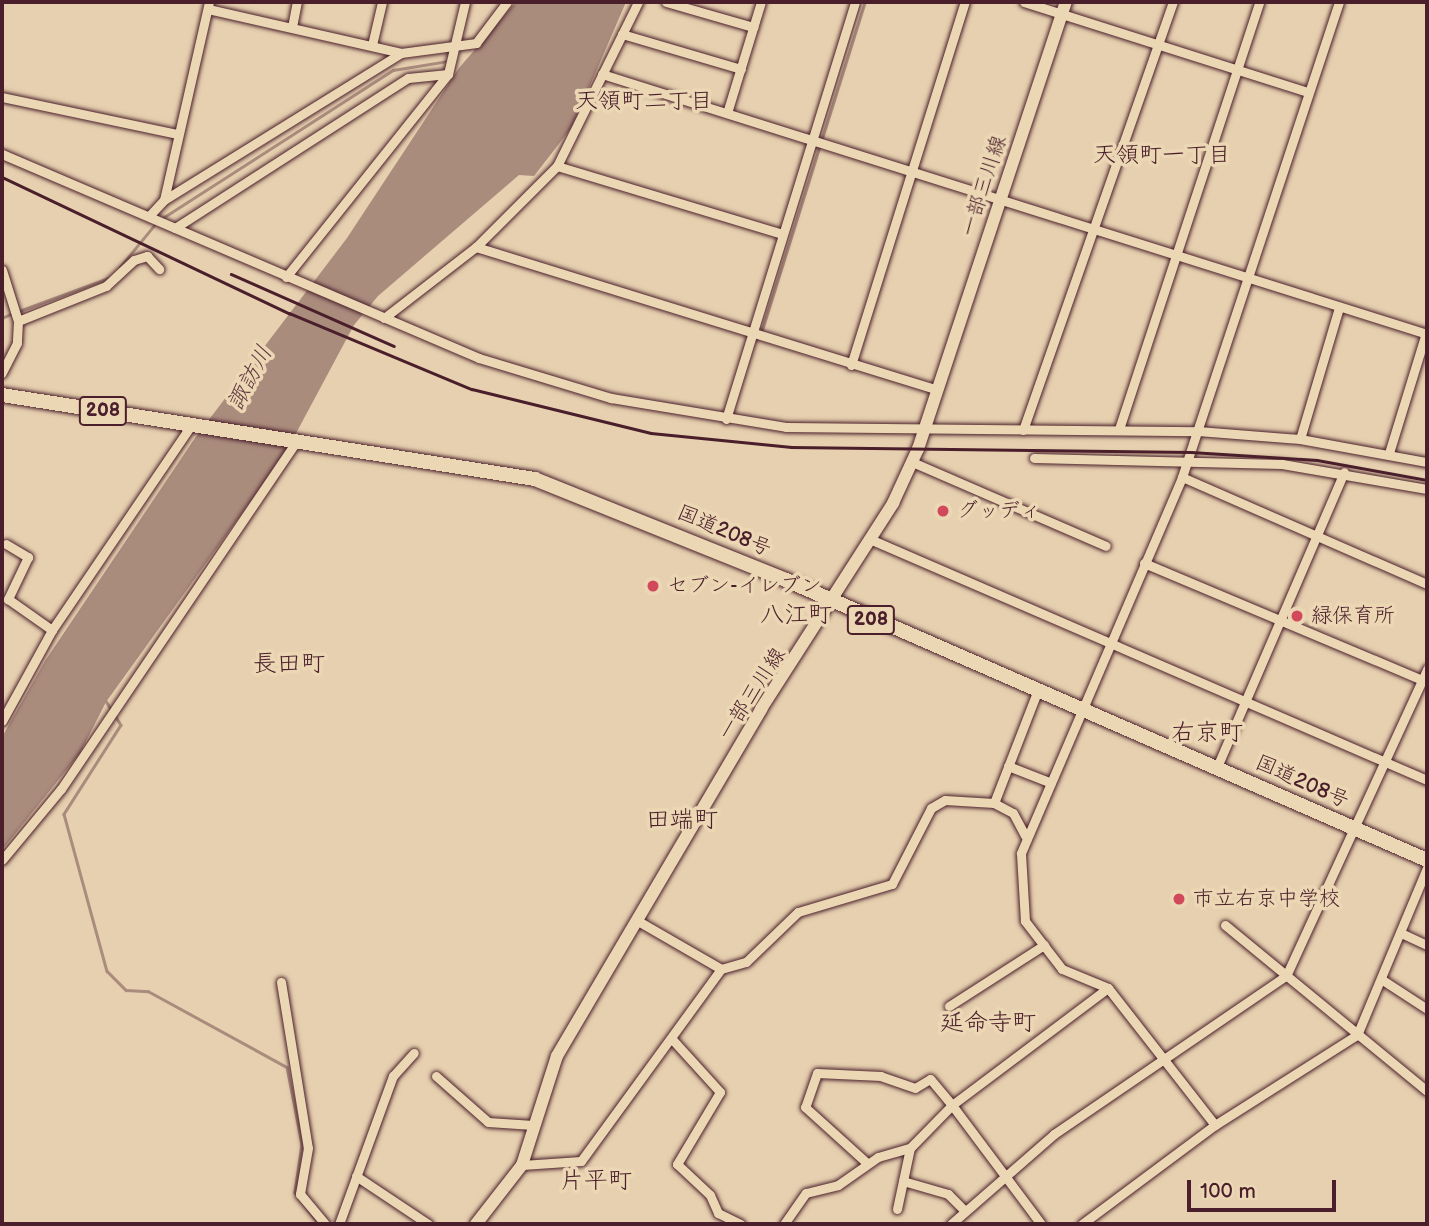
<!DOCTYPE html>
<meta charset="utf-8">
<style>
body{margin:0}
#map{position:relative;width:1429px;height:1226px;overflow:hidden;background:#e6d0af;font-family:"Balsamiq Sans","Klee One",sans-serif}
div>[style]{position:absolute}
.water>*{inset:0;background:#aa8c7d}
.stream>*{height:2.5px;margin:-1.25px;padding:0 1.25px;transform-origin:1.25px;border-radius:1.25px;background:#aa8c7d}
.roads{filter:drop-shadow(0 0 2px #4a1f2b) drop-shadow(0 0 2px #4a1f2b)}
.minor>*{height:9px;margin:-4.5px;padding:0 4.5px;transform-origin:4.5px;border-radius:4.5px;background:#ecd7b5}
.secondary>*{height:12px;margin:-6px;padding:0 6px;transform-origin:6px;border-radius:6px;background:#ecd7b5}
.trunk>*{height:14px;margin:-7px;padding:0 7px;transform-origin:7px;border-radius:7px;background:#ecd7b5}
.rail>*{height:2.5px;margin:-1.25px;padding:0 1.25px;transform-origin:1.25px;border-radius:1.25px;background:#4a1f2b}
.dots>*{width:19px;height:19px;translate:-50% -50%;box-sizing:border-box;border:4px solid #ecd7b5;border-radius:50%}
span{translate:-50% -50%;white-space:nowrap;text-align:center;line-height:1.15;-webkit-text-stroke:7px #ecd7b5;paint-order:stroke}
.shield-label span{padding:2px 5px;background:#ecd7b5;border:2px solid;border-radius:5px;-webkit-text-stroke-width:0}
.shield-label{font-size:19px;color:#4a1f2b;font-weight:700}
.street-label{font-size:21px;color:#4a1f2b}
.poi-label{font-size:21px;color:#4a1f2b}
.left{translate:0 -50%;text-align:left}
.neighbourhood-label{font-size:23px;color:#4a1f2b}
.water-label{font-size:23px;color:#623a40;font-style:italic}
.quarter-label{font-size:24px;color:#4a1f2b}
.frame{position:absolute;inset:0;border:4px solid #4a1f2b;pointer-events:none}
.scale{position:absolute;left:1187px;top:1180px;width:149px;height:32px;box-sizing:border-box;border:4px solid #4a1f2b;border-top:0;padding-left:9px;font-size:21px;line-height:24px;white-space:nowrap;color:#4a1f2b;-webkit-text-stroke:5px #ecd7b5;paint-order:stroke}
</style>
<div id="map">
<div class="water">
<div style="clip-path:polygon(516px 2px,626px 2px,572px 127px,534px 176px,519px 175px,378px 296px,354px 325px,286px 452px,106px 702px,80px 753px,2px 850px,2px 737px,45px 661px,195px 438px,347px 238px,459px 68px)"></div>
</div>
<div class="stream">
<div style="left:161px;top:219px;width:276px;rotate:-32.7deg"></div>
<div style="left:393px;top:70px;width:56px;rotate:-9.3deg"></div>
<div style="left:120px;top:267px;width:57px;rotate:-50.7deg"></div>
<div style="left:19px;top:311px;width:95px;rotate:-20.3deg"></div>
<div style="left:2px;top:318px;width:12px;rotate:-24deg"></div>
<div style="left:762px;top:330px;width:344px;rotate:-72.6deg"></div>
<div style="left:106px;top:701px;width:28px;rotate:58deg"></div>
<div style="left:121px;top:725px;width:106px;rotate:122.6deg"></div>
<div style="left:64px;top:814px;width:163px;rotate:74.7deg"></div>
<div style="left:107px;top:971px;width:27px;rotate:45deg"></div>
<div style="left:126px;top:990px;width:22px;rotate:3deg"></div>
<div style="left:148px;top:991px;width:158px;rotate:28.7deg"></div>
<div style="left:287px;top:1067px;width:78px;rotate:79deg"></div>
<div style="left:302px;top:1144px;width:49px;rotate:98.3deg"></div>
<div style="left:295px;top:1192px;width:38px;rotate:53deg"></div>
</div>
<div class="roads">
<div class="minor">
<div style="left:666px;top:2px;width:91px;rotate:16deg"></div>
<div style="left:1024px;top:2px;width:298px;rotate:17.6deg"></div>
<div style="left:208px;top:9px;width:198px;rotate:12.8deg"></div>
<div style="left:292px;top:27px;width:25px;rotate:-79deg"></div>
<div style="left:622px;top:34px;width:124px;rotate:16.4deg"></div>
<div style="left:372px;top:45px;width:44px;rotate:-76.9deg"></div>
<div style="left:602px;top:74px;width:865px;rotate:17.49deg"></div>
<div style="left:2px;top:97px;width:180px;rotate:11.9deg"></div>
<div style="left:727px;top:113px;width:116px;rotate:-73deg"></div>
<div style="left:2px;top:154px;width:519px;rotate:23.16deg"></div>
<div style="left:479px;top:358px;width:138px;rotate:16.9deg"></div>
<div style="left:611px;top:398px;width:177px;rotate:9.4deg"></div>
<div style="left:786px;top:427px;width:412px;rotate:0.6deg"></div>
<div style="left:1198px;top:431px;width:102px;rotate:4.5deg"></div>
<div style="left:1300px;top:439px;width:129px;rotate:10.3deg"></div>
<div style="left:557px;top:166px;width:235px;rotate:16.8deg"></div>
<div style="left:164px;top:200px;width:203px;rotate:-77.2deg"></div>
<div style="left:149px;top:216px;width:22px;rotate:-47deg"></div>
<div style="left:164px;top:200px;width:279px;rotate:-31.8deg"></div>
<div style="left:401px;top:53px;width:76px;rotate:-7.6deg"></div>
<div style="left:476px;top:43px;width:51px;rotate:-52.9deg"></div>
<div style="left:175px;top:228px;width:277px;rotate:-32.8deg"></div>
<div style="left:408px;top:78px;width:40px;rotate:-5.7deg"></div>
<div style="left:476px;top:247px;width:481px;rotate:17.2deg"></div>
<div style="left:2px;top:270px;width:53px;rotate:72.6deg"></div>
<div style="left:18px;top:321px;width:22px;rotate:93deg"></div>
<div style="left:17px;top:343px;width:34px;rotate:117deg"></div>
<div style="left:286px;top:277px;width:260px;rotate:-51.4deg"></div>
<div style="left:448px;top:74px;width:74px;rotate:-76.7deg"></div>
<div style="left:384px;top:318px;width:116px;rotate:-37.7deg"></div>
<div style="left:476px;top:247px;width:115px;rotate:-45deg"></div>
<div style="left:557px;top:166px;width:183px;rotate:-63.7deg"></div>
<div style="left:18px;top:321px;width:95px;rotate:-21.7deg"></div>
<div style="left:106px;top:286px;width:38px;rotate:-43deg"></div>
<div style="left:134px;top:260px;width:14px;rotate:-17deg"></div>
<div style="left:147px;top:256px;width:18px;rotate:47deg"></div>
<div style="left:851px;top:365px;width:380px;rotate:-72.6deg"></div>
<div style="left:726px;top:419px;width:436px;rotate:-72.8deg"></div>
<div style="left:1119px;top:429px;width:449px;rotate:-71.8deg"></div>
<div style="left:1023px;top:430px;width:454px;rotate:-70.7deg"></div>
<div style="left:1300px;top:439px;width:138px;rotate:-73.5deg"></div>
<div style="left:1389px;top:453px;width:126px;rotate:-72.9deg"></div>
<div style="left:1034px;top:458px;width:248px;rotate:1.4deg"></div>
<div style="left:1282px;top:464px;width:147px;rotate:9.8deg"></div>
<div style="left:912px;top:462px;width:211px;rotate:23.4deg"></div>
<div style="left:1182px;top:477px;width:267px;rotate:23.6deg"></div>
<div style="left:872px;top:540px;width:605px;rotate:23.39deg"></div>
<div style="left:6px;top:544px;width:26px;rotate:31deg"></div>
<div style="left:28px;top:557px;width:47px;rotate:115.5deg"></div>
<div style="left:8px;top:599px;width:54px;rotate:35.2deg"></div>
<div style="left:1144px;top:563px;width:302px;rotate:22.8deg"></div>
<div style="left:2px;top:721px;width:104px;rotate:-61.2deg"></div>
<div style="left:52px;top:630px;width:249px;rotate:-55.8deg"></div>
<div style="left:1008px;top:766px;width:44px;rotate:21.3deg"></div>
<div style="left:1217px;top:767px;width:321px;rotate:-66.7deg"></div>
<div style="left:994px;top:803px;width:119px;rotate:-68.8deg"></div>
<div style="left:2px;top:860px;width:92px;rotate:-50.3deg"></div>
<div style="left:61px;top:789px;width:420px;rotate:-55.9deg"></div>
<div style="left:638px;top:921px;width:96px;rotate:30deg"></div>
<div style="left:1225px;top:925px;width:261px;rotate:39.4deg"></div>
<div style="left:1401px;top:933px;width:29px;rotate:25deg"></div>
<div style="left:1381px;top:979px;width:55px;rotate:33.1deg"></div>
<div style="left:281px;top:982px;width:168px;rotate:80.8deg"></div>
<div style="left:308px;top:1148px;width:47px;rotate:99.9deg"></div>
<div style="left:300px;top:1194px;width:39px;rotate:50deg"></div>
<div style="left:949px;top:1006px;width:113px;rotate:-32.7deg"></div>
<div style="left:671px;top:1038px;width:73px;rotate:47.8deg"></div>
<div style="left:720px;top:1092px;width:84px;rotate:120.8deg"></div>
<div style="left:677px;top:1164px;width:45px;rotate:43.2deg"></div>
<div style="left:710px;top:1195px;width:20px;rotate:66deg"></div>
<div style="left:718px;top:1213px;width:25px;rotate:26deg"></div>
<div style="left:436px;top:1076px;width:69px;rotate:41.5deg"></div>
<div style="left:488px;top:1122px;width:45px;rotate:3.8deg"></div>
<div style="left:1215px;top:1125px;width:174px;rotate:-128deg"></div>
<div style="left:1108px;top:988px;width:50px;rotate:-157.6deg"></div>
<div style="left:1062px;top:969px;width:61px;rotate:-127.6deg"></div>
<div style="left:1025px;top:921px;width:68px;rotate:-93.4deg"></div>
<div style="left:1021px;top:853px;width:409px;rotate:-66.8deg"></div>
<div style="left:1182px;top:477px;width:500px;rotate:-71.71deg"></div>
<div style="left:522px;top:1165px;width:59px;rotate:-3.9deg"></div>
<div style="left:581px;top:1161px;width:238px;rotate:-53.9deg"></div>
<div style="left:721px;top:969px;width:26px;rotate:-16deg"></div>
<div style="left:746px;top:962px;width:72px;rotate:-43.9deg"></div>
<div style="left:798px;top:912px;width:98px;rotate:-16.6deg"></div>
<div style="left:892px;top:884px;width:85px;rotate:-62.8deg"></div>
<div style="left:931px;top:808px;width:16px;rotate:-30deg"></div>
<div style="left:945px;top:800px;width:49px;rotate:3.5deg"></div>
<div style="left:994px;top:803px;width:21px;rotate:28deg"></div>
<div style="left:1013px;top:813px;width:26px;rotate:62deg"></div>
<div style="left:356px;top:1176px;width:87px;rotate:33.7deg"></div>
<div style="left:903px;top:1181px;width:47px;rotate:16.1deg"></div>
<div style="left:948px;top:1194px;width:21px;rotate:45deg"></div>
<div style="left:897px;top:1209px;width:62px;rotate:-78deg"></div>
<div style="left:339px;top:1224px;width:158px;rotate:-70deg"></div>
<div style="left:393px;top:1076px;width:31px;rotate:-48deg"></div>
<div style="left:784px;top:1224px;width:38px;rotate:-55deg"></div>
<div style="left:806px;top:1193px;width:33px;rotate:-14deg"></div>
<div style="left:838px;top:1185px;width:49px;rotate:-35deg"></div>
<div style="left:878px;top:1157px;width:33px;rotate:-16deg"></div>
<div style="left:910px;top:1148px;width:60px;rotate:-45.7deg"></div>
<div style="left:952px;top:1105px;width:34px;rotate:-130deg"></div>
<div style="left:930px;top:1079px;width:17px;rotate:149deg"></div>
<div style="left:915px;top:1088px;width:36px;rotate:-161deg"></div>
<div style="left:881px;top:1076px;width:64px;rotate:-177.3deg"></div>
<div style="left:817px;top:1073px;width:36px;rotate:109deg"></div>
<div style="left:805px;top:1107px;width:84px;rotate:42.1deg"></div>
<div style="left:951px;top:1224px;width:137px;rotate:-41.1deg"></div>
<div style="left:1054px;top:1134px;width:281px;rotate:-34.3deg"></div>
<div style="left:1286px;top:976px;width:338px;rotate:-65.3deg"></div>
<div style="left:1041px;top:1224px;width:149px;rotate:-126.8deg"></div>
<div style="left:952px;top:1105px;width:195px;rotate:-36.9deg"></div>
<div style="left:1082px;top:1224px;width:166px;rotate:-36.7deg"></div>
<div style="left:1215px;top:1125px;width:168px;rotate:-32.4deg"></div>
<div style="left:1357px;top:1035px;width:181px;rotate:-67.3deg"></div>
</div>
<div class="secondary">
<div style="left:476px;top:1224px;width:75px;rotate:-52.1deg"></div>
<div style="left:522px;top:1165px;width:114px;rotate:-72.2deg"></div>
<div style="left:557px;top:1056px;width:403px;rotate:-59.5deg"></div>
<div style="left:761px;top:709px;width:245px;rotate:-57.3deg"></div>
<div style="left:893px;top:503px;width:60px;rotate:-65.2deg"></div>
<div style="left:918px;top:449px;width:471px;rotate:-71.7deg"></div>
</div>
<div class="trunk">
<div style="left:2px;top:395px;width:540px;rotate:8.96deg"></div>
<div style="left:535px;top:479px;width:271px;rotate:21.9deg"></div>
<div style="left:786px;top:580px;width:699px;rotate:23.6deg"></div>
</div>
</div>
<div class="rail">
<div style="left:2px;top:177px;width:318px;rotate:25.4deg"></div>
<div style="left:289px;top:313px;width:198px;rotate:22.6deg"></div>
<div style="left:472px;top:389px;width:184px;rotate:13.8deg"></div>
<div style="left:651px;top:433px;width:141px;rotate:5.7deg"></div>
<div style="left:791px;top:447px;width:400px;rotate:0.7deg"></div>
<div style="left:1191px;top:452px;width:126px;rotate:3.6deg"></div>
<div style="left:1317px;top:460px;width:112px;rotate:10.3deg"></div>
<div style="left:231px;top:274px;width:178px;rotate:23.8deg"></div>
</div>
<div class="dots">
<div style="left:943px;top:511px;background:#d1495b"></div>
<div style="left:653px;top:586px;background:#d1495b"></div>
<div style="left:1297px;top:616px;background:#d1495b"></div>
<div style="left:1179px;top:899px;background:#d1495b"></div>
</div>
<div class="shield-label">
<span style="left:103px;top:411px">208</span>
<span style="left:871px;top:620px">208</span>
</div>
<div class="street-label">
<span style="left:984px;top:186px;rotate:-72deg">一部三川線</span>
<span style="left:724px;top:531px;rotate:23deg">国道208号</span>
<span style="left:752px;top:694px;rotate:-57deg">一部三川線</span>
<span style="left:1302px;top:782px;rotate:24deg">国道208号</span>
</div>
<div class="poi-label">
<span class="left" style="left:957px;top:511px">グッディ</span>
<span class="left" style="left:667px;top:586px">セブン-イレブン</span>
<span class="left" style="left:1311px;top:616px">緑保育所</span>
<span class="left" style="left:1193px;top:899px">市立右京中学校</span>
</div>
<div class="neighbourhood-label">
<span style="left:644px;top:101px">天領町二丁目</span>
<span style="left:1162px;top:155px">天領町一丁目</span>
</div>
<div class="water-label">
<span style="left:250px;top:378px;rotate:-62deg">諏訪川</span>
</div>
<div class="quarter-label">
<span style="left:796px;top:615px">八江町</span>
<span style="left:289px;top:664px">長田町</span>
<span style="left:1207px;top:733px">右京町</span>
<span style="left:682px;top:820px">田端町</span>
<span style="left:988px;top:1023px">延命寺町</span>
<span style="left:596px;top:1181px">片平町</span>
</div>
<div class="frame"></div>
<div class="scale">100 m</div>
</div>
